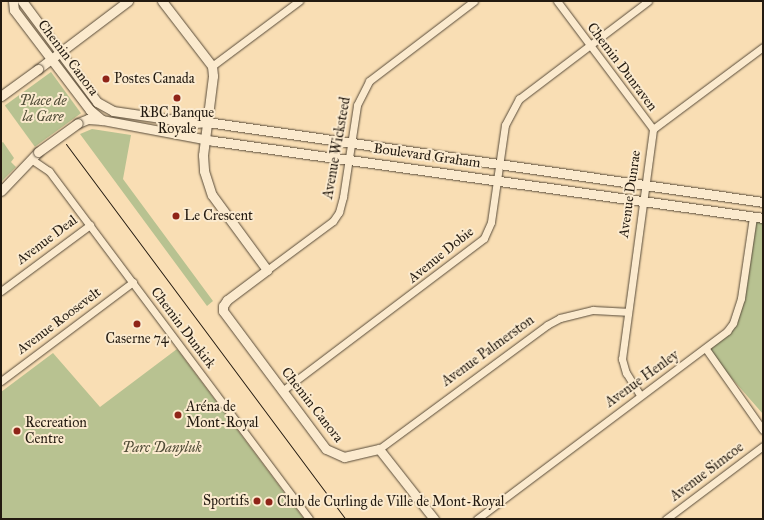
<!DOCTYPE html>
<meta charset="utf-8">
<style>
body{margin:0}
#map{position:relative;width:764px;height:520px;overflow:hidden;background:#f9deb4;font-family:"IM FELL Great Primer",serif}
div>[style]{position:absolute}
.green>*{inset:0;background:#b8c291;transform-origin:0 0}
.roads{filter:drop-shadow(0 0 1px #584b39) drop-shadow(0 0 1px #584b39)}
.minor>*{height:7px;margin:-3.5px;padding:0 3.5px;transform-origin:3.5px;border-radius:3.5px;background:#fbeace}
.tertiary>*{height:9px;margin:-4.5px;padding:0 4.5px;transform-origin:4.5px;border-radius:4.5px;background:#fbeace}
.tram>*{height:1px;margin:-0.5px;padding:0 0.5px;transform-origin:0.5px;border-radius:0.5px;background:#231a10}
.bridges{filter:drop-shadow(0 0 1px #584b39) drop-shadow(0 0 1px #584b39)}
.tertiary-bridge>*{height:9px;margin:-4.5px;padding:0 4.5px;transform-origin:4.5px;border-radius:4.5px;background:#fbeace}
.dots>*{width:11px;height:11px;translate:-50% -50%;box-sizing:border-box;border:2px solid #fbeace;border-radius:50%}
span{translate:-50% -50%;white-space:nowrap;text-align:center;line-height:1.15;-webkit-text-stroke:4px #fbeace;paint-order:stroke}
.street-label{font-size:14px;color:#231a10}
.poi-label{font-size:14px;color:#231a10}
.left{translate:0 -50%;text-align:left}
.right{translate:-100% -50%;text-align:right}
.park-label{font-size:14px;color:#504c37;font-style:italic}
.frame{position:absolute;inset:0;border:2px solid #231a10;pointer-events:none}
</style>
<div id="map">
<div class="green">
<div style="left:51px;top:72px;width:51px;height:57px;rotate:54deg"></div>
<div style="clip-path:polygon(92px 129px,131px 135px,123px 179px,213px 301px,207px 306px,80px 134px)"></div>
<div style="clip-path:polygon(3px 142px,14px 158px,11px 162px,16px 167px,1px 182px,1px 143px)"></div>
<div style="clip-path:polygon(753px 217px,763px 218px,763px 414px,706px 349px,733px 323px)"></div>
<div style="clip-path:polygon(177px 349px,304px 519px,1px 519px,1px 392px,53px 353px,100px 407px)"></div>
</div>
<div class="roads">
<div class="minor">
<div style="left:557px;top:1px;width:160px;rotate:53.1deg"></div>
<div style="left:212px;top:66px;width:109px;rotate:-36.8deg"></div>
<div style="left:31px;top:159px;width:22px;rotate:34deg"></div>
<div style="left:49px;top:171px;width:434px;rotate:53.2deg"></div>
<div style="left:267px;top:270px;width:82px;rotate:-36.6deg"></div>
<div style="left:333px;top:221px;width:11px;rotate:-56deg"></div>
<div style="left:339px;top:212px;width:16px;rotate:-75deg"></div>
<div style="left:343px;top:197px;width:93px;rotate:-81.3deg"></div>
<div style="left:357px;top:105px;width:27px;rotate:-63deg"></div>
<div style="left:369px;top:81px;width:132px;rotate:-37.3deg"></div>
<div style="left:1px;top:291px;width:111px;rotate:-36.6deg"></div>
<div style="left:706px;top:349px;width:99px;rotate:54.9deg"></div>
<div style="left:1px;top:381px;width:165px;rotate:-36.9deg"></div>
<div style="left:282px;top:391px;width:253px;rotate:-37.1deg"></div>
<div style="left:484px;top:238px;width:17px;rotate:-66deg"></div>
<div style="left:491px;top:222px;width:98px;rotate:-81.8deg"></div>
<div style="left:505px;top:125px;width:30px;rotate:-62deg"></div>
<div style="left:519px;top:99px;width:162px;rotate:-37.2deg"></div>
<div style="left:640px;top:395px;width:26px;rotate:-122deg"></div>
<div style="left:626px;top:373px;width:15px;rotate:-106deg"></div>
<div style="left:622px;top:359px;width:232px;rotate:-82.3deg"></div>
<div style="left:653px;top:129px;width:137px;rotate:-36.7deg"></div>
<div style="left:379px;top:449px;width:209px;rotate:-36.4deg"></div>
<div style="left:547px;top:325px;width:15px;rotate:-28deg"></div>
<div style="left:560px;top:318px;width:34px;rotate:-14deg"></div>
<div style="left:593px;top:310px;width:33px;rotate:3deg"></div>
<div style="left:477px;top:519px;width:313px;rotate:-36.9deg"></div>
<div style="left:727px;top:331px;width:10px;rotate:-53deg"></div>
<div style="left:733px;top:323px;width:26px;rotate:-72deg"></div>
<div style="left:741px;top:298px;width:82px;rotate:-81.6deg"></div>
<div style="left:666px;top:519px;width:121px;rotate:-37deg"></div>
</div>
<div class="tertiary">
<div style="left:13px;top:1px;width:9px;rotate:84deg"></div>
<div style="left:14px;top:10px;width:126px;rotate:52.8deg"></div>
<div style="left:90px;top:110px;width:16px;rotate:40deg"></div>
<div style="left:22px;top:1px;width:126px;rotate:53.4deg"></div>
<div style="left:97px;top:102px;width:18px;rotate:29deg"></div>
<div style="left:113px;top:111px;width:83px;rotate:8.3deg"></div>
<div style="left:195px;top:123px;width:12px;rotate:-5deg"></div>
<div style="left:207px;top:122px;width:562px;rotate:8.19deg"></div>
<div style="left:162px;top:1px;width:82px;rotate:52.4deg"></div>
<div style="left:212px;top:66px;width:10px;rotate:84deg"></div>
<div style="left:213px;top:76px;width:80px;rotate:97.2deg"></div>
<div style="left:203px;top:155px;width:16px;rotate:86deg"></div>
<div style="left:204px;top:171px;width:25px;rotate:72deg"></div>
<div style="left:212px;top:195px;width:93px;rotate:53.7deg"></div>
<div style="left:267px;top:270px;width:50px;rotate:143.1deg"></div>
<div style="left:227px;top:300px;width:7px;rotate:124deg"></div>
<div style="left:223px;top:306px;width:5px;rotate:90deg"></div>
<div style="left:223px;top:311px;width:172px;rotate:53.3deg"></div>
<div style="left:326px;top:449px;width:20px;rotate:24deg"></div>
<div style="left:344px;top:457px;width:36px;rotate:-13deg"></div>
<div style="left:379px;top:449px;width:89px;rotate:51.8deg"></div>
<div style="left:38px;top:69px;width:113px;rotate:-37.1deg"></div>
<div style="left:78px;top:123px;width:11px;rotate:-22deg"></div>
<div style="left:88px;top:119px;width:14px;rotate:4deg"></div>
<div style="left:102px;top:120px;width:114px;rotate:10.6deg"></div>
<div style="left:214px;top:141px;width:554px;rotate:7.98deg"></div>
<div style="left:1px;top:191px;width:54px;rotate:-46.5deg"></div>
</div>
</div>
<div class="tram">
<div style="left:66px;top:144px;width:468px;rotate:53.3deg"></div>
</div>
<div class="bridges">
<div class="tertiary-bridge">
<div style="left:1px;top:96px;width:46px;rotate:-36.1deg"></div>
<div style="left:38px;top:152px;width:49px;rotate:-35.9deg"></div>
</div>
</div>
<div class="dots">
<div style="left:106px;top:79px;background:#8f2418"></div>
<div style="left:177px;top:98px;background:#8f2418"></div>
<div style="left:176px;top:216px;background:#8f2418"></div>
<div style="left:137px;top:324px;background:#8f2418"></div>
<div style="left:178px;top:415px;background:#8f2418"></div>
<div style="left:17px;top:431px;background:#8f2418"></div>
<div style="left:257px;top:501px;background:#8f2418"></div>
<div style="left:269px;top:502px;background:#8f2418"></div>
</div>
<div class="street-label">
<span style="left:68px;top:58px;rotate:53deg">Chemin Canora</span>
<span style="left:622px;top:67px;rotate:53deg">Chemin Dunraven</span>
<span style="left:337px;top:148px;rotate:-80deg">Avenue Wicksteed</span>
<span style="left:427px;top:156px;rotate:8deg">Boulevard Graham</span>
<span style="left:630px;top:194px;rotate:-82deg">Avenue Dunrae</span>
<span style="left:47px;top:240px;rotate:-37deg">Avenue Deal</span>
<span style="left:441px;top:255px;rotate:-39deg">Avenue Dobie</span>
<span style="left:59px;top:321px;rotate:-37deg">Avenue Roosevelt</span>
<span style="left:183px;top:328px;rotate:53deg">Chemin Dunkirk</span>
<span style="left:488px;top:351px;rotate:-36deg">Avenue Palmerston</span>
<span style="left:642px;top:379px;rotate:-36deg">Avenue Henley</span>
<span style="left:312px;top:405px;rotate:52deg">Chemin Canora</span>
<span style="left:707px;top:472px;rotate:-37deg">Avenue Simcoe</span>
</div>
<div class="poi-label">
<span class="left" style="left:114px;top:79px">Postes Canada</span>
<span style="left:177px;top:121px">RBC Banque<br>Royale</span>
<span class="left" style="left:184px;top:216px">Le Crescent</span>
<span style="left:137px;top:339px">Caserne 74</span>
<span class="left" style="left:186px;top:415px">Aréna de<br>Mont-Royal</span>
<span class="left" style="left:25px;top:431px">Recreation<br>Centre</span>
<span class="right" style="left:249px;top:501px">Sportifs</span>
<span class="left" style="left:277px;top:502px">Club de Curling de Ville de Mont-Royal</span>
</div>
<div class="park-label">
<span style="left:43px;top:109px">Place de<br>la Gare</span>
<span style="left:162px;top:448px">Parc Danyluk</span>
</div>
<div class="frame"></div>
</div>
